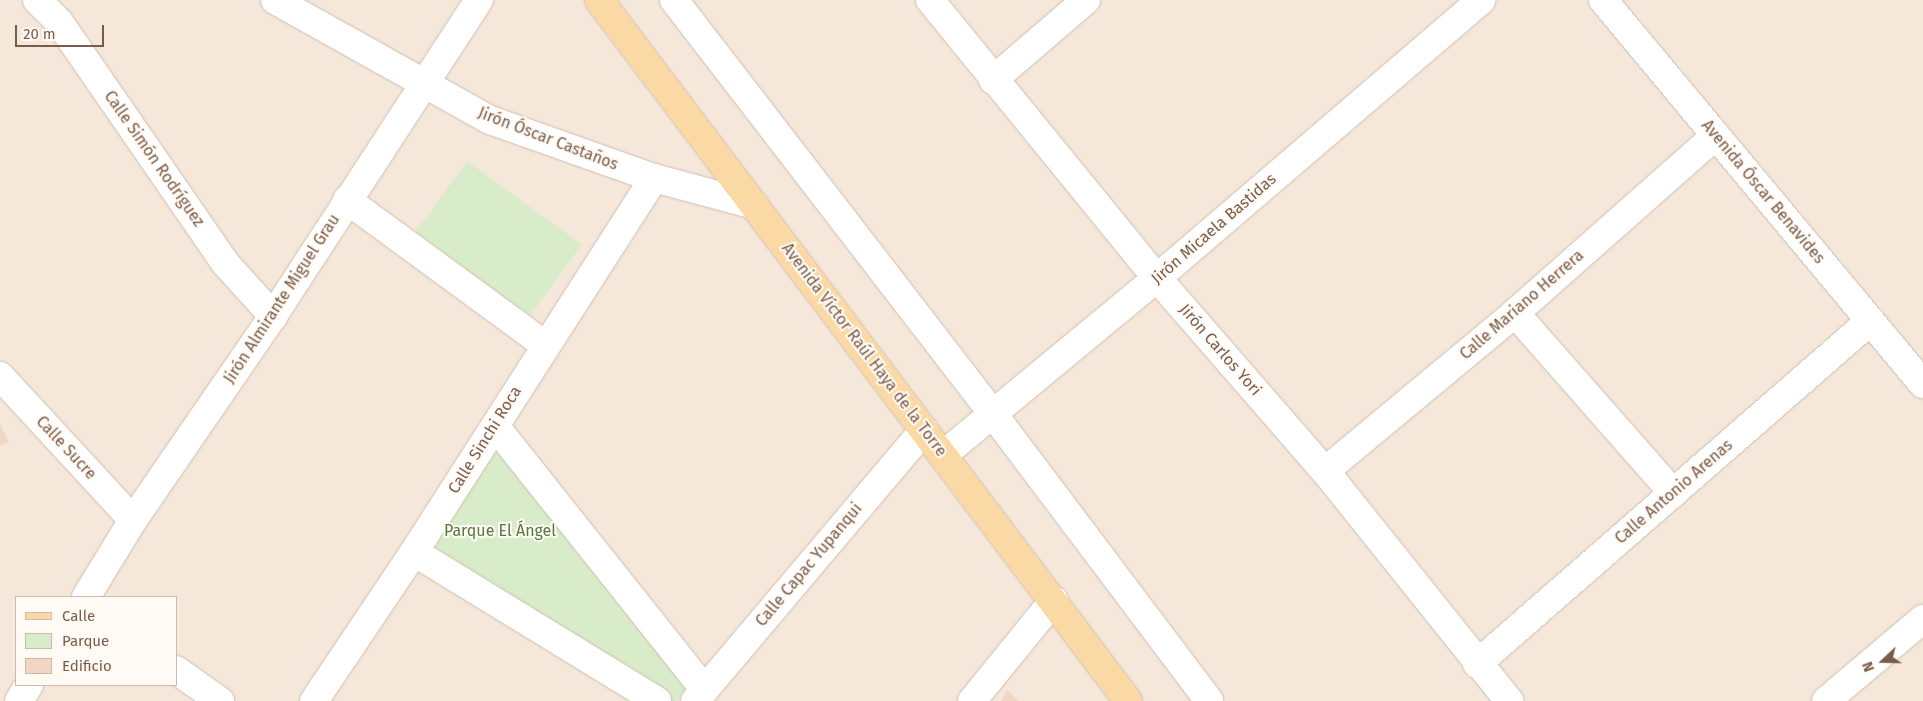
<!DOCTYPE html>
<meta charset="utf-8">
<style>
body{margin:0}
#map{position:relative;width:1923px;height:701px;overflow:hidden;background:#fdf6ec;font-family:"Fira Sans",sans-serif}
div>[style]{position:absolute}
.residential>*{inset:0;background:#f5e8da}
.green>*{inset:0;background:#d8ecc9;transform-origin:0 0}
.building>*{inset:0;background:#f3d5c3}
.roads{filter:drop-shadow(0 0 1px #d1beb0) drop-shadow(0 0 1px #d1beb0)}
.minor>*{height:28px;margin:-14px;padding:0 14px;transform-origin:14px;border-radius:14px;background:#fff}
.primary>*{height:28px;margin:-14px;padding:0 14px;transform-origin:14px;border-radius:14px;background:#fbd9a5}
span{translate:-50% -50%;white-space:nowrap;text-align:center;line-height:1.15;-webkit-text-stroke:4px #fffaf3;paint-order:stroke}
.street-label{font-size:16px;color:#7a5c4d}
.park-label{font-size:16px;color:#537a41}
.legend{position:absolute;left:15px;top:596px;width:162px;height:90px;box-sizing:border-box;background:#fffaf3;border:1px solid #cabbb1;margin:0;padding:6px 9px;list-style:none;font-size:15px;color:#7a5c4d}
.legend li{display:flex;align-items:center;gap:10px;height:25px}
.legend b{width:25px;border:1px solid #cabbb1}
.north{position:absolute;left:1858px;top:636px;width:50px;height:50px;-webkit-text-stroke:4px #fffaf3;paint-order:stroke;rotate:249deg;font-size:14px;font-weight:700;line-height:20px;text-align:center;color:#7a5c4d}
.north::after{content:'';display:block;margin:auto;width:18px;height:22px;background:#7a5c4d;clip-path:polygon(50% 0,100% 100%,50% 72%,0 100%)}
.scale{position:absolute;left:15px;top:25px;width:89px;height:22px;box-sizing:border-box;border:2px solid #7a5c4d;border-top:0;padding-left:6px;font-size:15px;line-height:18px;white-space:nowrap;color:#7a5c4d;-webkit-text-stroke:4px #fffaf3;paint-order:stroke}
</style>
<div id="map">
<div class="residential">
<div style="clip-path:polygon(evenodd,0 0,1923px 0,1923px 701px,0 701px,0 0,16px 597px,176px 597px,176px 685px,16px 685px,16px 597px)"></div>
</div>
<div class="green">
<div style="left:467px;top:161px;width:142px;height:88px;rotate:36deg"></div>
<div style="clip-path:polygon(496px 441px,689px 684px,676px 701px,668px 701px,426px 547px)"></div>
</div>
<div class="building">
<div style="clip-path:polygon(0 425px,9px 442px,0 446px)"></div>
<div style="clip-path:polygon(1007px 690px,1019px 701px,1001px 701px)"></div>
</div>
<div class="roads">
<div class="minor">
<div style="left:37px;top:0;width:31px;rotate:45deg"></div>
<div style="left:59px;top:22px;width:293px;rotate:55.4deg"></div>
<div style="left:225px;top:263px;width:72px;rotate:47.8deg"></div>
<div style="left:275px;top:0;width:246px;rotate:29.2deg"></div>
<div style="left:490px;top:120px;width:174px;rotate:19.5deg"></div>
<div style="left:654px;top:178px;width:104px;rotate:15.1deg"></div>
<div style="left:674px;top:0;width:523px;rotate:52.38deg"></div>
<div style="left:993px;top:414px;width:359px;rotate:53deg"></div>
<div style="left:930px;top:0;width:359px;rotate:50.8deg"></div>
<div style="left:1157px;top:278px;width:256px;rotate:49deg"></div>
<div style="left:1325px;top:471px;width:295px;rotate:51.3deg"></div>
<div style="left:1603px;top:0;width:500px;rotate:50.2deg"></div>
<div style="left:993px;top:80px;width:123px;rotate:-40.7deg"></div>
<div style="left:347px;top:200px;width:245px;rotate:36.2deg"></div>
<div style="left:1515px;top:313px;width:240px;rotate:48.7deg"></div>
<div style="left:0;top:376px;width:196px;rotate:47.3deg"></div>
<div style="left:495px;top:426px;width:337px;rotate:51.5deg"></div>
<div style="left:943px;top:455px;width:278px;rotate:-39.6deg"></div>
<div style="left:1157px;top:278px;width:427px;rotate:-40.6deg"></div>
<div style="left:1325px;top:471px;width:247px;rotate:-39.7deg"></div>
<div style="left:1515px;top:313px;width:268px;rotate:-41.5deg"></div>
<div style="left:414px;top:552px;width:285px;rotate:31.5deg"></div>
<div style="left:86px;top:597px;width:90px;rotate:-58.6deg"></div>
<div style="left:133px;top:520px;width:247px;rotate:-55.5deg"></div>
<div style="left:273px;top:316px;width:377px;rotate:-56.9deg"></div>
<div style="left:1477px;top:664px;width:522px;rotate:-41.11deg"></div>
<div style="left:176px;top:670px;width:54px;rotate:35.2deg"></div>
<div style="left:19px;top:701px;width:19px;rotate:-58deg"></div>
<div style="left:314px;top:701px;width:179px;rotate:-56.1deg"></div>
<div style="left:414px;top:552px;width:444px;rotate:-57.3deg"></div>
<div style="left:695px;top:701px;width:355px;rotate:-49.8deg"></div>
<div style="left:972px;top:701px;width:130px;rotate:-50.9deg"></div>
<div style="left:1826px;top:701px;width:127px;rotate:-40.2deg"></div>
</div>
<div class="primary">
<div style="left:599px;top:0;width:878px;rotate:52.96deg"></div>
</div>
</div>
<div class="street-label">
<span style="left:548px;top:139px;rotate:21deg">Jirón Óscar Castaños</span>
<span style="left:154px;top:159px;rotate:55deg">Calle Simón Rodríguez</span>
<span style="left:1763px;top:192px;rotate:50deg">Avenida Óscar Benavides</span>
<span style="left:1214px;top:229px;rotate:-41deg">Jirón Micaela Bastidas</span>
<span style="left:282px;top:299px;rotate:-57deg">Jirón Almirante Miguel Grau</span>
<span style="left:1522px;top:305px;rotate:-41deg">Calle Mariano Herrera</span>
<span style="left:864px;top:350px;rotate:53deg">Avenida Víctor Raúl Haya de la Torre</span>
<span style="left:1220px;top:350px;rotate:49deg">Jirón Carlos Yori</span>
<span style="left:485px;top:440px;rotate:-58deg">Calle Sinchi Roca</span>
<span style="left:66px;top:448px;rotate:47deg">Calle Sucre</span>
<span style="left:1674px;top:492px;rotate:-41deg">Calle Antonio Arenas</span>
<span style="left:809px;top:565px;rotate:-50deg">Calle Capac Yupanqui</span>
</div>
<div class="park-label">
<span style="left:500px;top:531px">Parque El Ángel</span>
</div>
<ul class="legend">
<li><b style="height:6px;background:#fbd9a5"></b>Calle</li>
<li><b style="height:14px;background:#d8ecc9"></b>Parque</li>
<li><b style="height:14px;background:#f3d5c3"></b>Edificio</li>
</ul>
<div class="north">N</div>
<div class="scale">20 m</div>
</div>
